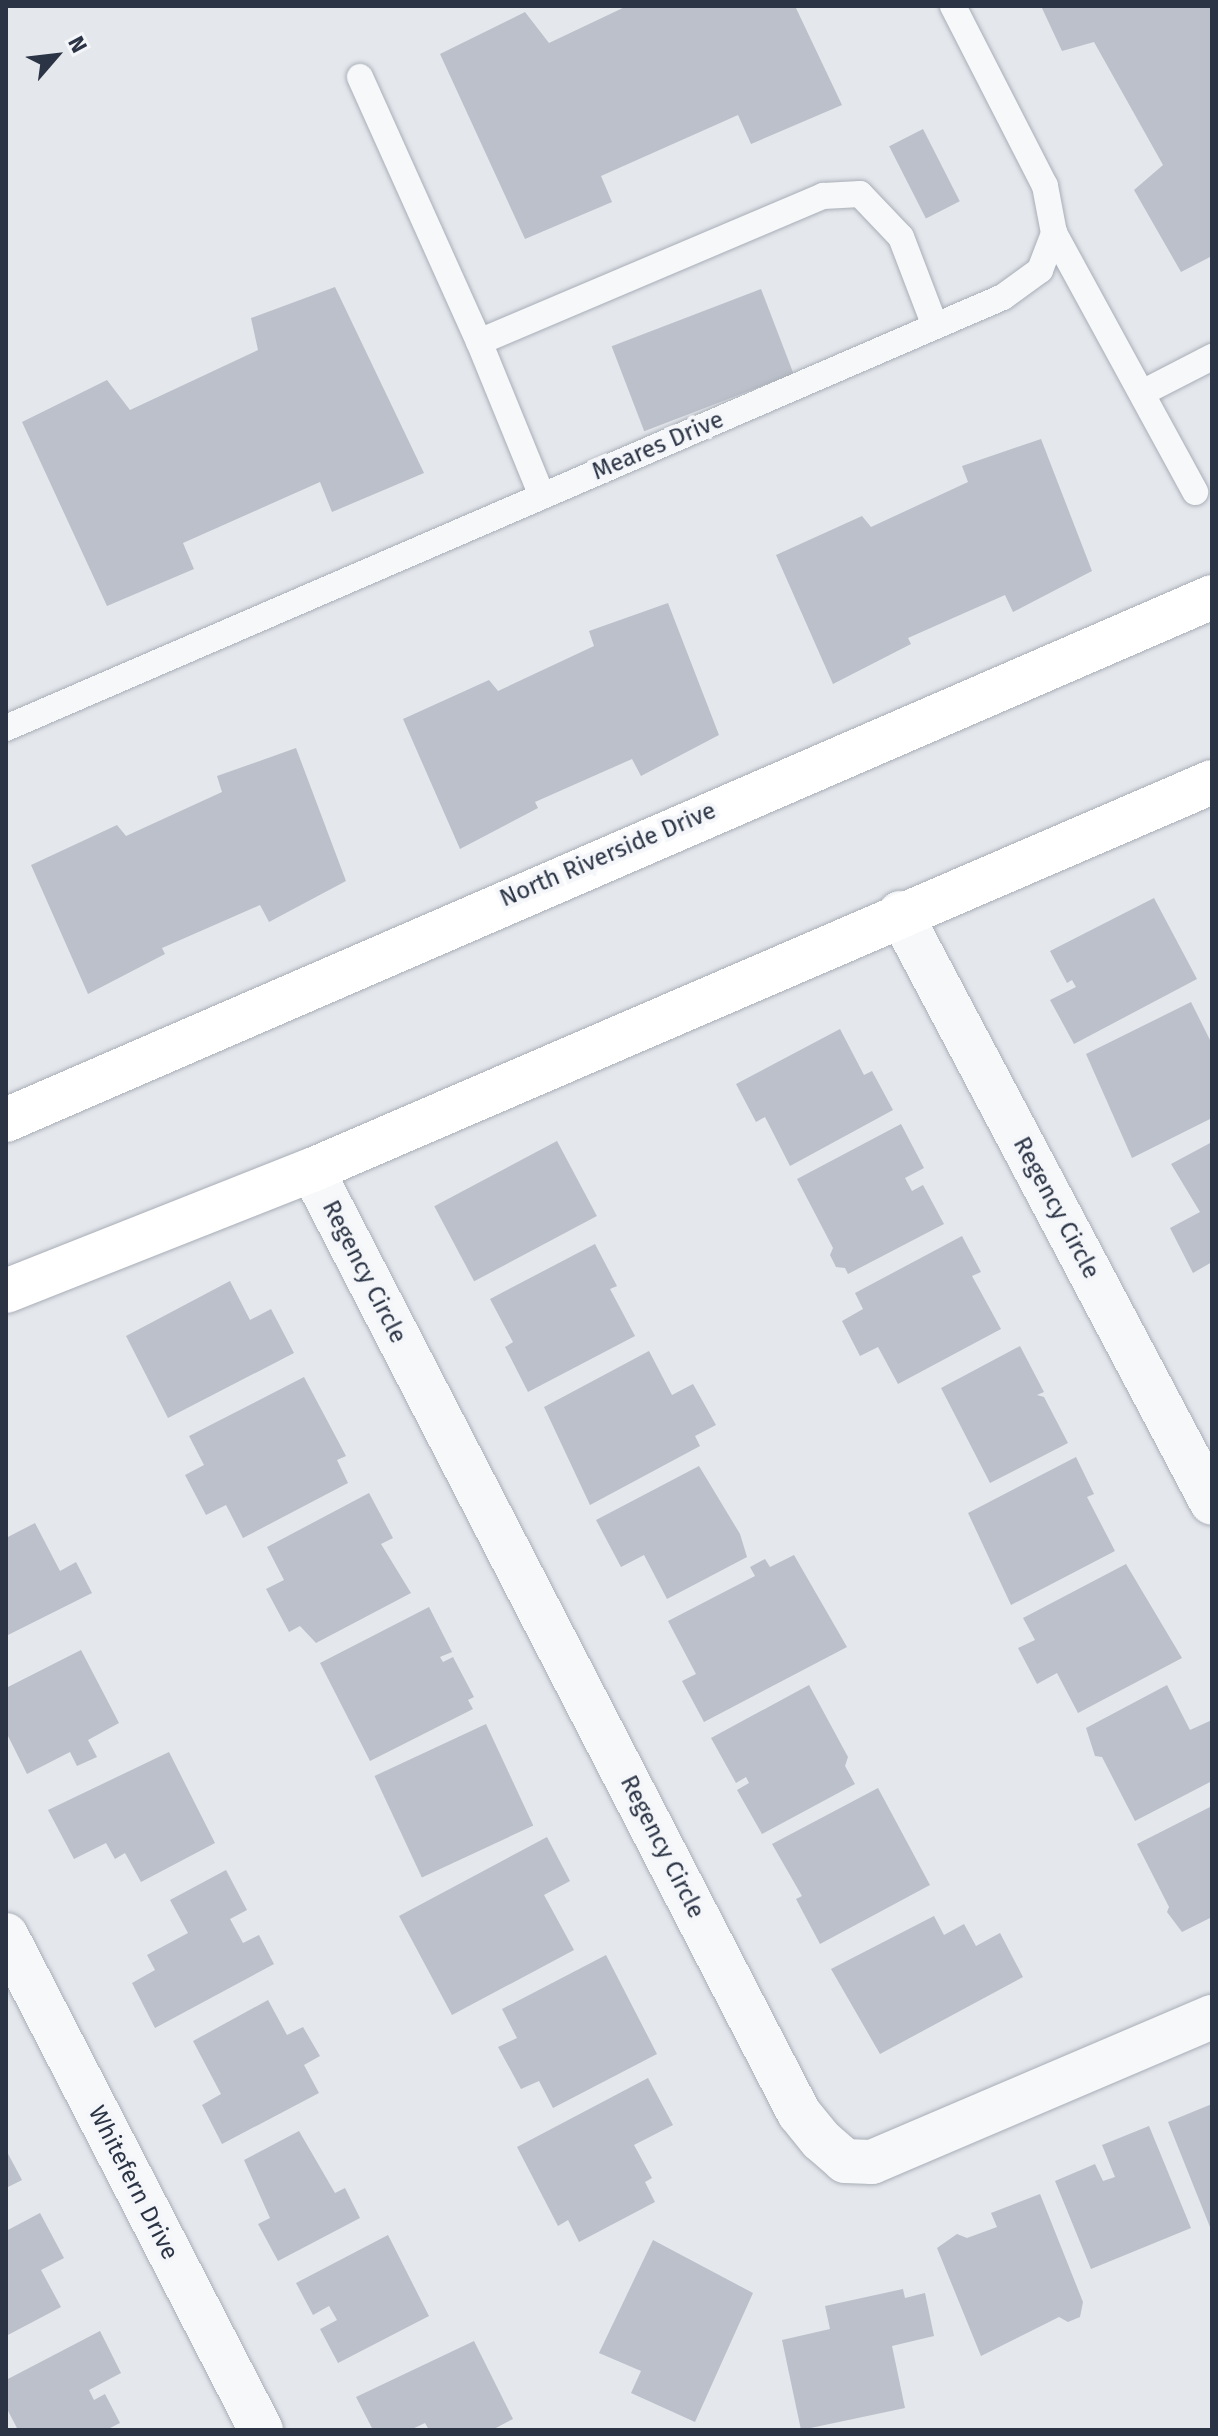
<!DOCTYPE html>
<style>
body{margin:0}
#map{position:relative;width:1218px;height:2436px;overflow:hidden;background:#e4e7ec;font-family:"Fira Sans",sans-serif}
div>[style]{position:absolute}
.building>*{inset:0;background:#bbc0ca;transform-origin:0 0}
.roads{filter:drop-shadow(0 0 2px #a9aeb7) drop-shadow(0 0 2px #a9aeb7)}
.service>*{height:26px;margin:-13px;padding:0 13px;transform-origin:13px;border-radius:13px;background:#f7f8fa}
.minor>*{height:44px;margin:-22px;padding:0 22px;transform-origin:22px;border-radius:22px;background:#f7f8fa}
.secondary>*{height:44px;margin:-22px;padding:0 22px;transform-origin:22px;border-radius:22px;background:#fff}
span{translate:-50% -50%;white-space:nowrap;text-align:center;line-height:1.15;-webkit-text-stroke:8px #f4f6f9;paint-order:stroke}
.street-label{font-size:24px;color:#2b3445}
.frame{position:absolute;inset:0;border:8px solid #2b3445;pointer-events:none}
.north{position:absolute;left:16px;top:16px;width:80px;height:80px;-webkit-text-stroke:6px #f4f6f9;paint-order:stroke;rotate:62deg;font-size:22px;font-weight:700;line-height:32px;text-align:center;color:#2b3445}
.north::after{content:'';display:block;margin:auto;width:28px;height:36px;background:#2b3445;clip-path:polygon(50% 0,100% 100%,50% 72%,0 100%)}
</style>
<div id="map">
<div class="building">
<div style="clip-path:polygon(627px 6px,795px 6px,842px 105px,751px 144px,738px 115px,601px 176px,612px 202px,525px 239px,440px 54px,525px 12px,549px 43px)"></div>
<div style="clip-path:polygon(1041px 6px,1212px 6px,1212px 256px,1181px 272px,1134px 190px,1163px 165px,1094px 42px,1062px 51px)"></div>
<div style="left:923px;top:129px;width:81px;height:38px;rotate:63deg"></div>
<div style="clip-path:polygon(335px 287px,424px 473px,332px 512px,320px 482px,183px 543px,194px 569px,107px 606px,22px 422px,107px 380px,130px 410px,258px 350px,251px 318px)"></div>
<div style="left:761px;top:289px;width:91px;height:160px;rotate:69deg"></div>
<div style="clip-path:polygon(1041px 439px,1092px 571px,1013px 612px,1005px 595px,908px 638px,911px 644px,833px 684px,776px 555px,862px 516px,871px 527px,968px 482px,962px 466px)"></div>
<div style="clip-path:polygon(668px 603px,719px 735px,641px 776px,632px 759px,535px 802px,538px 808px,460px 849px,403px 719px,489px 680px,498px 691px,594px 646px,589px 631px)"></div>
<div style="clip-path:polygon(296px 748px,346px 881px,269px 922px,260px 905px,162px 948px,165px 954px,88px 994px,31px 865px,117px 825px,126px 836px,222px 792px,217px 776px)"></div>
<div style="clip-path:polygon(1154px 898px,1197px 979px,1074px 1044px,1050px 1000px,1076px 987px,1072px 980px,1067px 983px,1050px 951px)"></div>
<div style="clip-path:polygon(1191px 1002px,1212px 1044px,1212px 1118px,1132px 1158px,1086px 1054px)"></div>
<div style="clip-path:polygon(840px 1029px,864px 1075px,872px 1071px,893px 1110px,790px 1166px,765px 1117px,756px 1122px,736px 1084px)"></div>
<div style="clip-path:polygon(901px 1124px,924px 1168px,905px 1178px,912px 1191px,923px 1185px,944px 1224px,848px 1274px,845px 1268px,836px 1267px,830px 1255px,833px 1248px,797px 1179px)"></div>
<div style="left:557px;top:1141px;width:85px;height:139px;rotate:62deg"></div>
<div style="clip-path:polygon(1212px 1142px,1212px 1262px,1193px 1273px,1170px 1228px,1200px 1212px,1171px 1164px)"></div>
<div style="clip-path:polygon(962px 1236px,981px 1272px,972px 1276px,1001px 1329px,898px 1384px,878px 1347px,860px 1356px,842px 1321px,863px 1309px,855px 1293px)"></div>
<div style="clip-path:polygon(595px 1244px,617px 1286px,610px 1289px,635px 1336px,528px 1392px,505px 1347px,513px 1342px,490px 1299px)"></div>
<div style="clip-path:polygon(230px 1281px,250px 1320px,271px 1309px,294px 1353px,168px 1418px,126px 1336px)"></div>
<div style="clip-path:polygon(1020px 1346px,1044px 1392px,1037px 1395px,1044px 1397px,1068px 1443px,990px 1483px,941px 1388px)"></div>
<div style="clip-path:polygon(649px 1351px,672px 1395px,693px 1384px,716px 1425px,695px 1436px,700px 1446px,590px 1505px,544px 1407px)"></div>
<div style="clip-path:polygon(304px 1377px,346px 1456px,337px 1460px,348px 1483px,243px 1538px,226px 1505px,206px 1515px,185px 1475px,204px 1465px,189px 1436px)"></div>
<div style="clip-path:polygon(1076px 1457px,1094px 1494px,1087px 1497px,1115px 1551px,1011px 1605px,968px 1513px)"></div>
<div style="clip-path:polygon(699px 1466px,740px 1534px,747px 1557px,667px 1599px,644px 1555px,621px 1567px,596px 1520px)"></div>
<div style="clip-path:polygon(369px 1493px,393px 1538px,381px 1544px,411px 1593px,316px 1643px,300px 1626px,289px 1632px,266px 1589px,284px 1580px,267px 1547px)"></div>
<div style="clip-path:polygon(35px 1523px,60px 1571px,76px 1562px,92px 1593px,6px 1636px,6px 1538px)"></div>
<div style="clip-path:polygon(794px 1555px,847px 1647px,704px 1722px,682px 1681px,696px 1674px,668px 1621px,755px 1576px,750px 1567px,765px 1559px,770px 1567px)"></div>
<div style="clip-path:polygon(1126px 1564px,1182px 1658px,1078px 1713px,1057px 1673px,1037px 1684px,1018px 1648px,1035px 1640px,1023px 1618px)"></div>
<div style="clip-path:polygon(429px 1607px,452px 1652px,440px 1657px,443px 1662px,453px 1657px,474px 1697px,468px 1700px,473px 1709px,370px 1761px,320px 1663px)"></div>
<div style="clip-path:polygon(81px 1650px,119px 1723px,88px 1740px,97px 1757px,77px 1766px,70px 1752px,27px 1774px,6px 1732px,6px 1688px)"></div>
<div style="clip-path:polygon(809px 1685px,848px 1757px,845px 1766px,855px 1784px,762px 1834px,737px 1790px,749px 1783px,746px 1777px,736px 1783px,711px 1738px)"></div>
<div style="clip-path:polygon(1167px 1685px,1190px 1730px,1212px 1720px,1212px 1781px,1135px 1821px,1102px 1757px,1095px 1756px,1086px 1728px)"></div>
<div style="left:486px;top:1724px;width:112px;height:123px;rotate:65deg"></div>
<div style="clip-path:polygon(169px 1752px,215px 1843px,141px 1882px,125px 1853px,115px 1859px,106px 1843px,74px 1859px,48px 1810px)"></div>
<div style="clip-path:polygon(878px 1788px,930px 1885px,820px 1944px,796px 1899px,802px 1896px,772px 1844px)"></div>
<div style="clip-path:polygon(1212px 1806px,1212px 1917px,1182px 1932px,1167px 1912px,1169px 1907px,1137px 1844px)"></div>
<div style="clip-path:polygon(547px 1837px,570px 1881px,544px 1895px,574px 1950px,452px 2015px,399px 1916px)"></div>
<div style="clip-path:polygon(226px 1870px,247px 1910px,230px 1919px,243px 1943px,259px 1935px,274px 1964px,155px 2028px,132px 1983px,155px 1970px,147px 1955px,188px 1933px,170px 1900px)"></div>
<div style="clip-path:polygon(934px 1916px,944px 1935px,964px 1924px,976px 1946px,1000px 1933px,1023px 1977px,880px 2054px,831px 1969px)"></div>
<div style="clip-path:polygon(606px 1955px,657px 2054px,553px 2108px,539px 2081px,521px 2089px,498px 2047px,517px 2038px,502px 2009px)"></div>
<div style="clip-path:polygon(268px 2000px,287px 2035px,303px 2027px,320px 2056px,304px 2065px,319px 2093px,222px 2144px,202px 2105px,221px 2094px,193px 2041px)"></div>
<div style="clip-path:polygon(648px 2078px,673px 2125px,634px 2145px,652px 2178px,645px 2182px,655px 2202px,579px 2242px,568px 2220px,558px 2226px,517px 2147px)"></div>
<div style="clip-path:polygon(1212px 2104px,1212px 2232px,1168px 2122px)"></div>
<div style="clip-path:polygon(1149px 2126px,1191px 2228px,1091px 2269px,1055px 2181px,1095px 2164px,1103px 2181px,1115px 2177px,1102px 2145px)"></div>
<div style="clip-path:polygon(299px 2131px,335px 2193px,345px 2188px,360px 2218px,278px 2261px,258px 2224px,270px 2218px,244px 2160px)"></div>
<div style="clip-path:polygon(6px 2150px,22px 2180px,6px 2188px)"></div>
<div style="clip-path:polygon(1040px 2194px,1083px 2302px,1080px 2317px,1068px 2322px,1059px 2317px,981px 2356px,937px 2248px,957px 2234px,967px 2238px,997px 2227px,991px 2213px)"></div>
<div style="clip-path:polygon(40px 2213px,64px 2258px,41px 2270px,61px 2307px,6px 2336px,6px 2231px)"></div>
<div style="clip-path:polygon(388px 2235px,429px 2316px,338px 2363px,320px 2329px,337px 2320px,329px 2306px,313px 2315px,296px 2283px)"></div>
<div style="clip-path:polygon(653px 2240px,753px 2293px,695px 2422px,631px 2393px,641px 2371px,599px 2353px)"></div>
<div style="clip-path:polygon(903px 2289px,905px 2298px,925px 2293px,934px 2336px,892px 2346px,905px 2408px,801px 2430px,782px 2340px,830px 2329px,825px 2306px)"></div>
<div style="clip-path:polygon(100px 2331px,121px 2373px,89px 2390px,94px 2400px,105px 2394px,120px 2423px,106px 2430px,18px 2430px,6px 2407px,6px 2380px)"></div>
<div style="clip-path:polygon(474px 2341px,513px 2419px,492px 2430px,429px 2430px,425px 2423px,410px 2430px,373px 2430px,356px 2397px)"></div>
</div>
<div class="roads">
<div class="service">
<div style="left:360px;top:77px;width:290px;rotate:65.8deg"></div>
<div style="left:1054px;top:233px;width:295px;rotate:61.4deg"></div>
<div style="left:1142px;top:393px;width:79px;rotate:-27.2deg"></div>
<div style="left:542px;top:496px;width:166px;rotate:-112.2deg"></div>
<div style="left:479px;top:342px;width:374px;rotate:-23deg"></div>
<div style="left:823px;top:196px;width:37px;rotate:-3deg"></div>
<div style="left:860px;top:194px;width:59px;rotate:46.4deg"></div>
<div style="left:901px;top:237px;width:95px;rotate:69.1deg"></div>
<div style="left:6px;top:728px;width:1086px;rotate:-23.38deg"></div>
<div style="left:1003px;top:297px;width:46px;rotate:-36.1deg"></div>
<div style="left:1040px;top:270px;width:40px;rotate:-69deg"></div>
<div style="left:1054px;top:233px;width:48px;rotate:-100.8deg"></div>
<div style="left:1045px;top:186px;width:202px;rotate:-117.1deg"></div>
</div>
<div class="minor">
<div style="left:900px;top:913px;width:667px;rotate:62.13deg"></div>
<div style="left:312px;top:1170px;width:1061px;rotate:62.69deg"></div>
<div style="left:799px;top:2113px;width:35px;rotate:51deg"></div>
<div style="left:821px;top:2140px;width:32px;rotate:41deg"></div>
<div style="left:845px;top:2161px;width:27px;rotate:2deg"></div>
<div style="left:872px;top:2162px;width:370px;rotate:-23.1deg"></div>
<div style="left:6px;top:1935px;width:557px;rotate:62.74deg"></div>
</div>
<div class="secondary">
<div style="left:6px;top:1120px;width:1315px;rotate:-23.44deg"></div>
<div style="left:6px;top:1291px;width:329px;rotate:-21.6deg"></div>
<div style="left:312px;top:1170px;width:980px;rotate:-23.32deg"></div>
</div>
</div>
<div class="street-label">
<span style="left:658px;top:446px;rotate:-23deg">Meares Drive</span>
<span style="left:608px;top:855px;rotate:-23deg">North Riverside Drive</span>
<span style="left:1056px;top:1208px;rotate:62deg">Regency Circle</span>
<span style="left:364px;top:1272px;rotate:63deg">Regency Circle</span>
<span style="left:662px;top:1847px;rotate:63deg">Regency Circle</span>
<span style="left:133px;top:2183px;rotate:63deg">Whitefern Drive</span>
</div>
<div class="frame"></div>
<div class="north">N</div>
</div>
